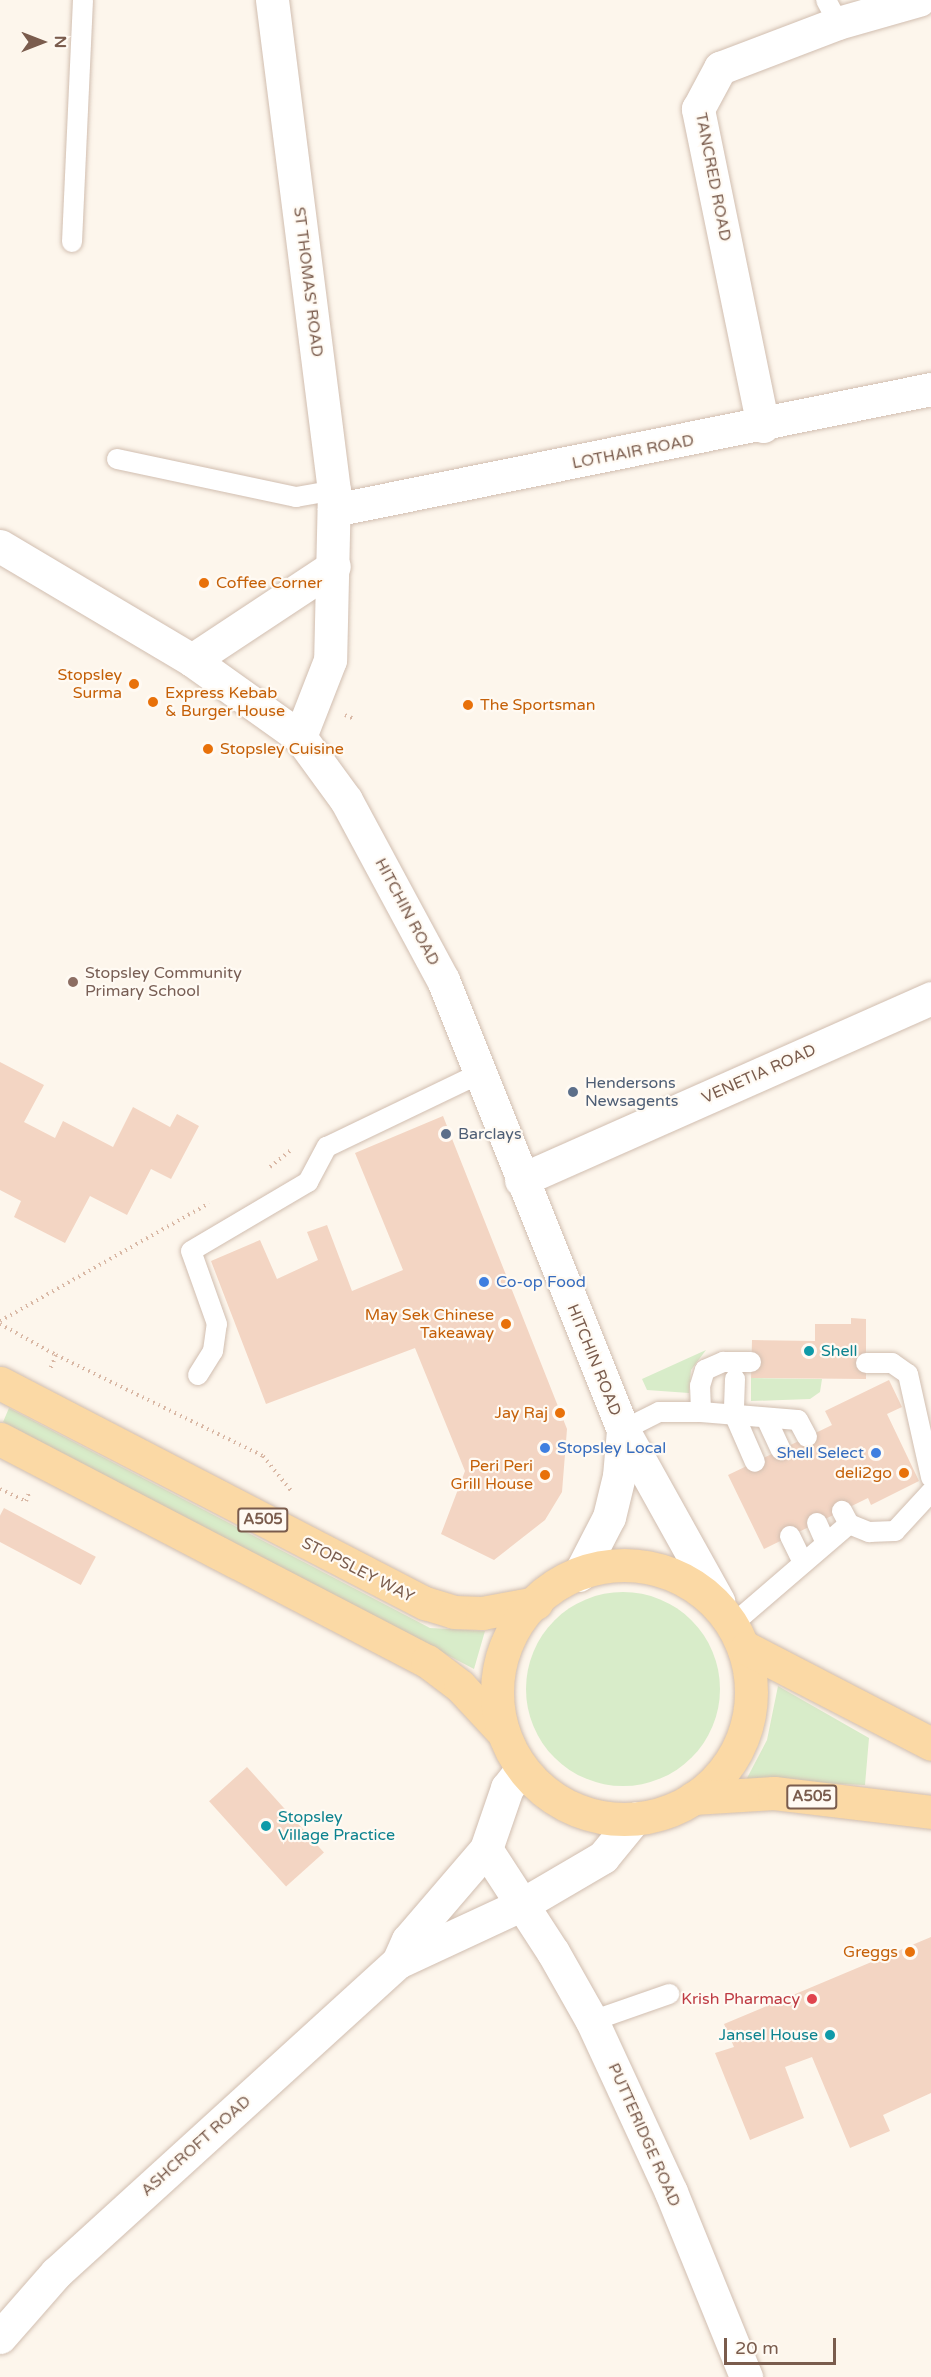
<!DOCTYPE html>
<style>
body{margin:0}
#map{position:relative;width:931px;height:2377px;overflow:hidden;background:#fdf6ec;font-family:"Varela Round",sans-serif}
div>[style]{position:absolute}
.green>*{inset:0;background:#d8ecc9}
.round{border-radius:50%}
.building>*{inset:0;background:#f3d5c3;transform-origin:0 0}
.path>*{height:4px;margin-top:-2px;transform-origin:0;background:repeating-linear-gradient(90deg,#d9b8a5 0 1.5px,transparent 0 6px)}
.roads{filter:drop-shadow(0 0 2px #d1beb0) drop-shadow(0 0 2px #d1beb0)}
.lane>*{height:20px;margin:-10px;padding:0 10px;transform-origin:10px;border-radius:10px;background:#fff}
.street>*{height:33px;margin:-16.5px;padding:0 16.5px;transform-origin:16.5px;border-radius:16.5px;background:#fff}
.secondary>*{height:33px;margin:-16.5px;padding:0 16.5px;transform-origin:16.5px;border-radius:16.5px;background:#fff}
.primary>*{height:33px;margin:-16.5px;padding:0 16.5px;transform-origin:16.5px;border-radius:16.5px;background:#fbd9a5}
.primary>.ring{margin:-16.5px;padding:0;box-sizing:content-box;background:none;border:33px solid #fbd9a5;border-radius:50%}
.dots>*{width:16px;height:16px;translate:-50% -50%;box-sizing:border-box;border:3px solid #fffaf3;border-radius:50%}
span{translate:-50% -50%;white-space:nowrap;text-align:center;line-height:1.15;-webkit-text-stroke:4.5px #fffaf3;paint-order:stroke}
.shield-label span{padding:2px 4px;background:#fffaf3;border:2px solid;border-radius:4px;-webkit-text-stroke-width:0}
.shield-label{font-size:15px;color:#7a5c4d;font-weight:700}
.street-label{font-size:16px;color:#7a5c4d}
.food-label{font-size:16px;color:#c56008}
.left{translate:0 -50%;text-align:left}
.right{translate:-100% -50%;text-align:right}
.education-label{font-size:16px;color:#785e54}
.service-label{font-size:16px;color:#4e5e75}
.shop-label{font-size:16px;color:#366cbe}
.culture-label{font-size:16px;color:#0d838f}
.health-label{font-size:16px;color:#be3a42}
.north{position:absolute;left:12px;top:12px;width:60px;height:60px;-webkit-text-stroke:4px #fffaf3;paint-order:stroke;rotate:90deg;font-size:16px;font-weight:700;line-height:24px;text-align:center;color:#7a5c4d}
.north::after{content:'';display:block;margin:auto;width:21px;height:27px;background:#7a5c4d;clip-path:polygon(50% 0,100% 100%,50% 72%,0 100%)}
.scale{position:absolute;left:724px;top:2338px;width:112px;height:27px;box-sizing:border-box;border:3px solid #7a5c4d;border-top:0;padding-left:8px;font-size:18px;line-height:21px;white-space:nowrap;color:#7a5c4d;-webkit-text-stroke:4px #fffaf3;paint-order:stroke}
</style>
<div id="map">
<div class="green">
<div style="clip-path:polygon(706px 1350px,691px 1370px,689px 1393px,647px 1390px,642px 1379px)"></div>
<div style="clip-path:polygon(751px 1378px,822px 1379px,820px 1392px,810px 1399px,751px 1401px)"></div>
<div style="clip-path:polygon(9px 1408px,430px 1628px,485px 1631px,474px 1669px,3px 1422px)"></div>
<div class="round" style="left:526px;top:1592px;width:194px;height:194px"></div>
<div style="clip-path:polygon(778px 1686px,869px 1738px,865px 1785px,746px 1780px,767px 1740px)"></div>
</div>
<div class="building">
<div style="clip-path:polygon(0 1062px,44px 1085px,24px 1122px,55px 1138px,63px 1121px,113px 1147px,133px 1107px,170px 1127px,177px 1114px,199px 1126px,171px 1179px,151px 1169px,127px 1215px,90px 1196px,65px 1243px,14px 1217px,21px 1201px,0 1190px)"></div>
<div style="clip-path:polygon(443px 1116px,567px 1429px,562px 1492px,545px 1520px,494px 1560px,441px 1534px,465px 1471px,415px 1348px,266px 1404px,211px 1261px,260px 1240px,277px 1279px,318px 1260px,307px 1232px,327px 1225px,352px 1291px,403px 1270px,355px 1153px)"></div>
<div style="clip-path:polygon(851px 1318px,866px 1319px,866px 1379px,751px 1378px,752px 1340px,815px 1341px,815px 1324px,851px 1324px)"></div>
<div style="clip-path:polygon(889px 1380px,902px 1407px,887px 1414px,919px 1481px,871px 1505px,868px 1498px,764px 1549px,728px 1475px,832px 1425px,825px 1411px)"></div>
<div style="left:4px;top:1508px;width:104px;height:32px;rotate:28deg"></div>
<div style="left:247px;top:1767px;width:115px;height:51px;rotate:48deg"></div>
<div style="clip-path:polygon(931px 1937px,931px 2093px,883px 2115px,890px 2131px,850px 2148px,812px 2057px,785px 2067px,804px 2118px,750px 2140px,715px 2053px,734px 2047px,724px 2024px)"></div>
</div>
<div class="path">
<div style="left:345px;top:715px;width:10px;rotate:24deg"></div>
<div style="left:270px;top:1167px;width:26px;rotate:-39deg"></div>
<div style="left:0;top:1321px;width:240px;rotate:-29.4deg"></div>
<div style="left:0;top:1324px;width:64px;rotate:29deg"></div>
<div style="left:56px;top:1355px;width:16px;rotate:112deg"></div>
<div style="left:56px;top:1355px;width:230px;rotate:26deg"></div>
<div style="left:263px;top:1456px;width:46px;rotate:51.1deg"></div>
<div style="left:0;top:1489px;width:29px;rotate:25deg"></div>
<div style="left:26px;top:1501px;width:9px;rotate:-69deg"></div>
</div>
<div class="roads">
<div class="lane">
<div style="left:826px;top:0;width:26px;rotate:62deg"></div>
<div style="left:72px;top:242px;width:242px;rotate:-87.4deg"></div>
<div style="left:117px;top:459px;width:183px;rotate:12deg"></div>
<div style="left:296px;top:497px;width:39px;rotate:-10deg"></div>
<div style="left:866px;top:1363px;width:26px"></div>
<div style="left:892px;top:1363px;width:19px;rotate:35deg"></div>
<div style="left:908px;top:1374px;width:106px;rotate:77.4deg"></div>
<div style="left:198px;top:1375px;width:28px;rotate:-58deg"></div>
<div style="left:213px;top:1351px;width:27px;rotate:-82deg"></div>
<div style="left:217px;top:1324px;width:77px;rotate:-109.6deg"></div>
<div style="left:191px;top:1251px;width:136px;rotate:-30.5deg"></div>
<div style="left:308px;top:1182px;width:40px;rotate:-62deg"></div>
<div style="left:327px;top:1147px;width:169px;rotate:-25.7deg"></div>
<div style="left:735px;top:1379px;width:35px;rotate:92deg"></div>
<div style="left:734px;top:1414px;width:52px;rotate:66.4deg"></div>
<div style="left:701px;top:1412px;width:26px;rotate:-92deg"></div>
<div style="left:700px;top:1386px;width:17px;rotate:-73deg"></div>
<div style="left:705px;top:1370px;width:20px;rotate:-24deg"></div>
<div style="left:723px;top:1362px;width:28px"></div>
<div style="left:766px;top:1418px;width:35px;rotate:65deg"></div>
<div style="left:623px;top:1430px;width:40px;rotate:-26.6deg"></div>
<div style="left:659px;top:1412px;width:42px"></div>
<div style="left:701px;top:1412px;width:97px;rotate:4.7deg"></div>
<div style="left:798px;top:1420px;width:19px;rotate:62deg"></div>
<div style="left:817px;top:1523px;width:22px;rotate:66deg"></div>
<div style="left:849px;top:1524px;width:22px;rotate:22deg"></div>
<div style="left:869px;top:1532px;width:26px;rotate:-2deg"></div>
<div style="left:895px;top:1531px;width:53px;rotate:-47.3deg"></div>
<div style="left:790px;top:1536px;width:30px;rotate:64deg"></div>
<div style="left:734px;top:1623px;width:152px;rotate:-40.7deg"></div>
<div style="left:849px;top:1524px;width:15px;rotate:-118deg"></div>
<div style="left:592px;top:2021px;width:82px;rotate:-19.3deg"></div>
</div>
<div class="street">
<div style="left:272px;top:0;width:494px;rotate:82.8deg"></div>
<div style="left:334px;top:490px;width:170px;rotate:91.3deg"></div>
<div style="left:330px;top:660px;width:83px;rotate:111.3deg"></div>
<div style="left:763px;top:426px;width:324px;rotate:-101.6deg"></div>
<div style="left:698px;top:109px;width:47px;rotate:-61.8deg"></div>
<div style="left:720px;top:68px;width:126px;rotate:-20.9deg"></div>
<div style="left:838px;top:23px;width:84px;rotate:-15.9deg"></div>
<div style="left:334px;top:510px;width:609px;rotate:-11.46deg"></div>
<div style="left:192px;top:660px;width:170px;rotate:-33.5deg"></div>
<div style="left:521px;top:1180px;width:449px;rotate:-23.9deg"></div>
<div style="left:486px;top:1849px;width:123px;rotate:57deg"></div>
<div style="left:553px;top:1952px;width:79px;rotate:60.5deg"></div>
<div style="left:592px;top:2021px;width:188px;rotate:65.2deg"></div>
<div style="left:671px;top:2192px;width:200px;rotate:67.9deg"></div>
</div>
<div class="secondary">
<div style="left:0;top:546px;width:223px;rotate:30.7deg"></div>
<div style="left:192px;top:660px;width:133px;rotate:35.5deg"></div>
<div style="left:300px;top:737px;width:78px;rotate:53.9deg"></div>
<div style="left:346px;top:800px;width:204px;rotate:61.7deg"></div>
<div style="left:443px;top:980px;width:485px;rotate:68.2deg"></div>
<div style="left:623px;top:1430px;width:196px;rotate:60.9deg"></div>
<div style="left:579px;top:1575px;width:65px;rotate:-62.7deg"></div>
<div style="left:609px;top:1517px;width:42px;rotate:-76.3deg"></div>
<div style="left:619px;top:1476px;width:46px;rotate:-85deg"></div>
<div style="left:398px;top:1962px;width:24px;rotate:-66deg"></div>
<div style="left:408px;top:1940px;width:120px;rotate:-49.4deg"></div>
<div style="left:486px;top:1849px;width:65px;rotate:-71deg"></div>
<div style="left:507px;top:1788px;width:24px;rotate:-52deg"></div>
<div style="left:0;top:2337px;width:85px;rotate:-48.8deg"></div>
<div style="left:56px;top:2273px;width:462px;rotate:-42.3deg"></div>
<div style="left:398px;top:1962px;width:138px;rotate:-24.9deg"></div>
<div style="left:523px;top:1904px;width:93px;rotate:-30.4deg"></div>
<div style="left:603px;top:1857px;width:50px;rotate:-50.6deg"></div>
</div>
<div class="primary">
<div style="left:0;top:1383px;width:479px;rotate:27.4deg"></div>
<div style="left:425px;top:1603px;width:30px;rotate:17deg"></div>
<div style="left:454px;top:1612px;width:28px;rotate:2deg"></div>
<div style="left:482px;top:1613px;width:55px;rotate:-10.5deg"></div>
<div style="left:0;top:1439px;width:481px;rotate:27.5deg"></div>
<div style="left:427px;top:1661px;width:41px;rotate:37.1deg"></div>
<div style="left:460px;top:1686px;width:60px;rotate:47deg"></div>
<div class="ring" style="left:497px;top:1565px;width:221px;height:221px"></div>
<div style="left:746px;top:1648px;width:208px;rotate:27.4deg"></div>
<div style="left:693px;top:1798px;width:81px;rotate:-3.5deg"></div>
<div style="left:774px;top:1793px;width:158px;rotate:6.9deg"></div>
</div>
</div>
<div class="dots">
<div style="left:204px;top:583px;background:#e8710a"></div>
<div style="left:134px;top:684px;background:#e8710a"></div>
<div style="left:153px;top:702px;background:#e8710a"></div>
<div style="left:468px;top:705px;background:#e8710a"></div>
<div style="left:208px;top:749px;background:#e8710a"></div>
<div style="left:73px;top:982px;background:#8d6e63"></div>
<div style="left:573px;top:1092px;background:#5c6f8a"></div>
<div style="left:446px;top:1134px;background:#5c6f8a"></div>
<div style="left:484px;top:1282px;background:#3f7fe0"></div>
<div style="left:506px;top:1324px;background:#e8710a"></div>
<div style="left:809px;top:1351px;background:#0f9aa8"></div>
<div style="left:560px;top:1413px;background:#e8710a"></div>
<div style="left:545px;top:1448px;background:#3f7fe0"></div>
<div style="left:876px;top:1453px;background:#3f7fe0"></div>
<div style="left:904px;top:1473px;background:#e8710a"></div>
<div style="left:545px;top:1475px;background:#e8710a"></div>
<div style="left:266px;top:1826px;background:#0f9aa8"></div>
<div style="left:910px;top:1952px;background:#e8710a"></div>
<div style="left:812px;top:1999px;background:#e0444e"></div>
<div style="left:830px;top:2035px;background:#0f9aa8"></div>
</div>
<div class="shield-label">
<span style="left:263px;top:1520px">A505</span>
<span style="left:812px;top:1797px">A505</span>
</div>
<div class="street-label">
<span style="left:713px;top:177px;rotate:79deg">TANCRED ROAD</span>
<span style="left:308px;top:282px;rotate:83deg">ST THOMAS' ROAD</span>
<span style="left:633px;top:452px;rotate:-11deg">LOTHAIR ROAD</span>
<span style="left:407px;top:912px;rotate:62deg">HITCHIN ROAD</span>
<span style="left:759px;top:1074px;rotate:-24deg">VENETIA ROAD</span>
<span style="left:594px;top:1360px;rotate:68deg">HITCHIN ROAD</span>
<span style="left:358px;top:1570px;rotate:27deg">STOPSLEY WAY</span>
<span style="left:644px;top:2135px;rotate:66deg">PUTTERIDGE ROAD</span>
<span style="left:196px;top:2146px;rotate:-42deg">ASHCROFT ROAD</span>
</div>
<div class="food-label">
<span class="left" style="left:216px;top:583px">Coffee Corner</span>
<span class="right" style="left:122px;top:684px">Stopsley<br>Surma</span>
<span class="left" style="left:165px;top:702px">Express Kebab<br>&amp; Burger House</span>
<span class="left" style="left:480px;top:705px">The Sportsman</span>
<span class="left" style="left:220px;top:749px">Stopsley Cuisine</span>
<span class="right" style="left:494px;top:1324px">May Sek Chinese<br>Takeaway</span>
<span class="right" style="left:548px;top:1413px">Jay Raj</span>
<span class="right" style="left:533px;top:1475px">Peri Peri<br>Grill House</span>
<span class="right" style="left:892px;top:1473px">deli2go</span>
<span class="right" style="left:898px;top:1952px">Greggs</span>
</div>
<div class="education-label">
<span class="left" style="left:85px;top:982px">Stopsley Community<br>Primary School</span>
</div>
<div class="service-label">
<span class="left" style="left:585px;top:1092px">Hendersons<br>Newsagents</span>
<span class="left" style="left:458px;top:1134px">Barclays</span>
</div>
<div class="shop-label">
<span class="left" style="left:496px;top:1282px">Co-op Food</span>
<span class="left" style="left:557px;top:1448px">Stopsley Local</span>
<span class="right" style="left:864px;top:1453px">Shell Select</span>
</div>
<div class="culture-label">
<span class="left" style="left:821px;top:1351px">Shell</span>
<span class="left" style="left:278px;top:1826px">Stopsley<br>Village Practice</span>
<span class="right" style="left:818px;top:2035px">Jansel House</span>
</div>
<div class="health-label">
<span class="right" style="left:800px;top:1999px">Krish Pharmacy</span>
</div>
<div class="north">N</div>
<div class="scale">20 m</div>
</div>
